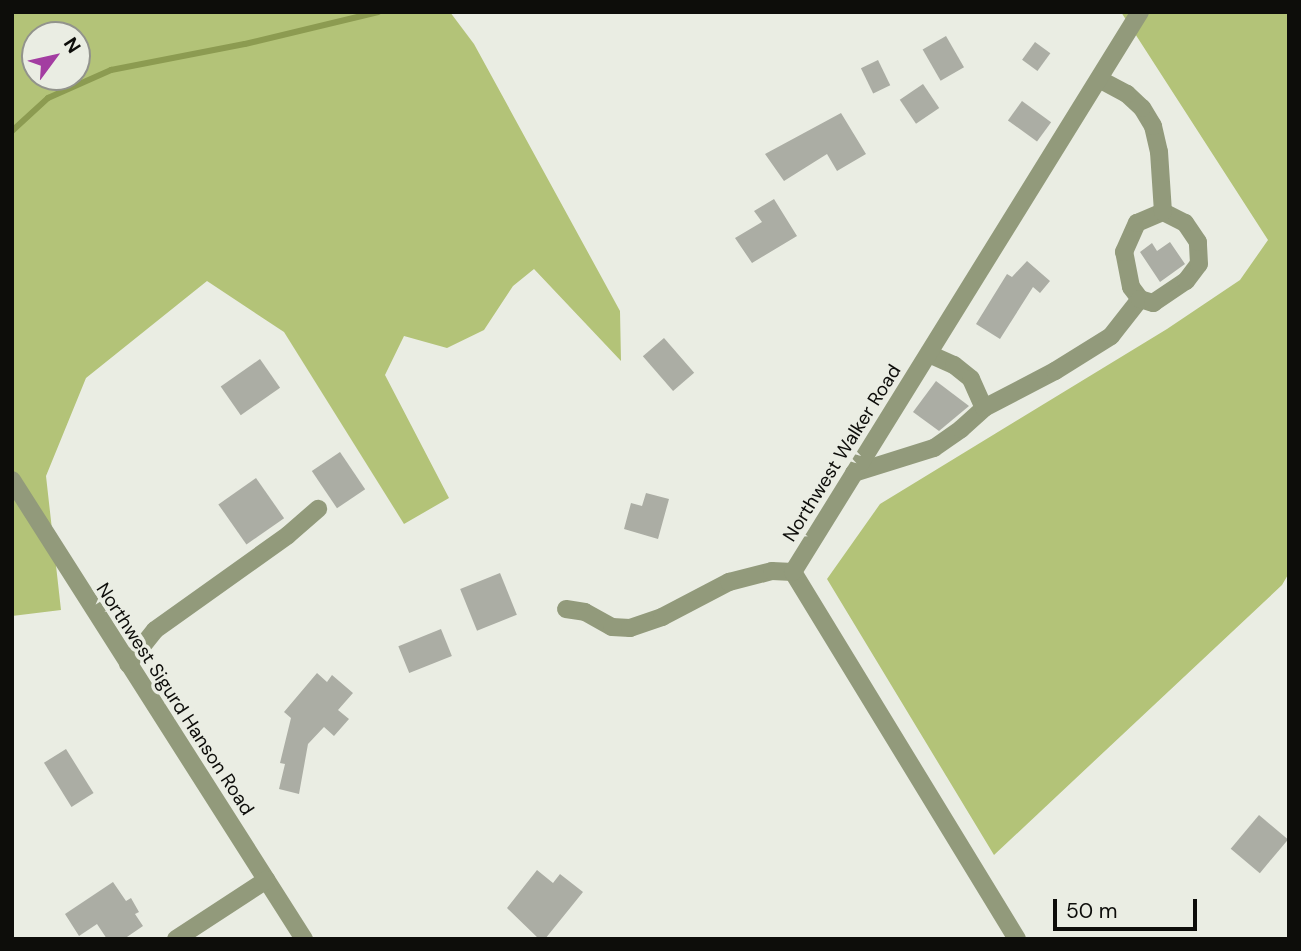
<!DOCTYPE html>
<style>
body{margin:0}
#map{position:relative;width:1301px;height:951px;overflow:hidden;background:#eaede3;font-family:"DM Sans",sans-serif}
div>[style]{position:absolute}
.forest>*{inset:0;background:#b3c378}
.stream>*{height:6px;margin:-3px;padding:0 3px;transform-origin:3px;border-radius:3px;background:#8c9b51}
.building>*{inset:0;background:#abada4;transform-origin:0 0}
.minor>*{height:18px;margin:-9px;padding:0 9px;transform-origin:9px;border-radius:9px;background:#929a7b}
span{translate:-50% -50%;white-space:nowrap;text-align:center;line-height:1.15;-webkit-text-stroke:7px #eaede3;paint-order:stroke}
.street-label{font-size:19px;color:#0d0d0a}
.frame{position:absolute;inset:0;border:14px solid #0d0d0a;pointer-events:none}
.north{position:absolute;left:21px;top:21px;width:70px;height:70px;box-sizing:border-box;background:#eaede3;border:2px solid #92938c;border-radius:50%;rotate:57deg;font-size:19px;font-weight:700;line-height:28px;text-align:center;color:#0d0d0a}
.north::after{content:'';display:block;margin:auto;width:24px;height:32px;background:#a33da1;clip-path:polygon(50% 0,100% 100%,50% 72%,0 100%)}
.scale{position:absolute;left:1053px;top:899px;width:144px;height:32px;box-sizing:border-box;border:4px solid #0d0d0a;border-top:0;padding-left:9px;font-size:21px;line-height:24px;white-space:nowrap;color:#0d0d0a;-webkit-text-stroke:5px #eaede3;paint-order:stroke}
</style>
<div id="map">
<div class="forest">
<div style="clip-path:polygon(evenodd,12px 12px,450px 12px,474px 44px,620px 311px,621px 361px,534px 269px,513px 286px,484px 330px,447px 348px,404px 336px,385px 375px,449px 498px,404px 524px,284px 332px,207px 281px,86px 378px,46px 476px,61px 610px,12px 616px,12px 12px,35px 35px,77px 35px,77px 77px,35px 77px,35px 35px)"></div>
<div style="clip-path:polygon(1121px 12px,1289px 12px,1289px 573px,1282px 585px,994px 855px,827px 579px,880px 504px,1167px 329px,1240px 280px,1268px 240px)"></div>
</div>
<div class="stream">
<div style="left:12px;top:131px;width:49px;rotate:-42.5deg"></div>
<div style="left:48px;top:98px;width:69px;rotate:-24deg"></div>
<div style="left:111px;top:70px;width:136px;rotate:-11deg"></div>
<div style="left:245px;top:44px;width:137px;rotate:-13.5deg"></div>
</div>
<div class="building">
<div style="left:946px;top:36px;width:36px;height:27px;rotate:60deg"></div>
<div style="left:1035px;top:42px;width:19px;height:22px;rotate:36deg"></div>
<div style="left:878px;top:60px;width:28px;height:19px;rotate:64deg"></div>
<div style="left:923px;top:84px;width:29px;height:28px;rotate:56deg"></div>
<div style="left:1022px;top:101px;width:36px;height:24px;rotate:36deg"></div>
<div style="clip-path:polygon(841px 113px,866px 154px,837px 171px,827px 154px,784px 181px,765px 154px)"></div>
<div style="clip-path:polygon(774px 199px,797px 236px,752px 263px,735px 238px,762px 222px,754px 211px)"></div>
<div style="clip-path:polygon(1170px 242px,1185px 264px,1160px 282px,1140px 252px,1152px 243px,1157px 251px)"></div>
<div style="clip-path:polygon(1027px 261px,1050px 281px,1040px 293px,1033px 287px,1000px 339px,976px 324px,1007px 274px,1012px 277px)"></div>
<div style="left:664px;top:338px;width:46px;height:28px;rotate:49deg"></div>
<div style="left:260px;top:359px;width:35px;height:48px;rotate:55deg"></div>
<div style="clip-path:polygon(936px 381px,969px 406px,939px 431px,913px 412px)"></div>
<div style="left:340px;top:452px;width:45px;height:34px;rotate:56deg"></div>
<div style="left:256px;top:478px;width:49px;height:46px;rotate:55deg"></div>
<div style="clip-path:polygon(646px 493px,669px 499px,658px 539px,624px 529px,631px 503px,642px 506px)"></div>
<div style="left:500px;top:573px;width:45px;height:43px;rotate:68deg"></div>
<div style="left:441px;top:629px;width:29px;height:46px;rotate:68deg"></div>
<div style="clip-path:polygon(317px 673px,327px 682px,332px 675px,353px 693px,338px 710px,349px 719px,334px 736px,324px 727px,308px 744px,299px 794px,279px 789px,285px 764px,280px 763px,291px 718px,284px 712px)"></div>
<div style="left:66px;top:749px;width:52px;height:26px;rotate:58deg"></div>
<div style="left:1259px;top:815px;width:38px;height:44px;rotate:40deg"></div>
<div style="clip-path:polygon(537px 870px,553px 883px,560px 874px,583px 892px,545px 939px,539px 939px,507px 908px)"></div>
<div style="clip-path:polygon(113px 882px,126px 901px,131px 898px,139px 912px,135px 914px,143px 926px,124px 939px,107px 939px,97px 924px,79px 936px,65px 914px)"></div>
</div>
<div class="minor">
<div style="left:1140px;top:299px;width:15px;rotate:-127deg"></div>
<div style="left:1131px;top:287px;width:36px;rotate:-101deg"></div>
<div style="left:1124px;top:252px;width:32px;rotate:-66deg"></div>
<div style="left:1137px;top:223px;width:28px;rotate:-23deg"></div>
<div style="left:929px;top:354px;width:27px;rotate:24deg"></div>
<div style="left:954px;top:365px;width:22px;rotate:39deg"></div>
<div style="left:971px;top:379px;width:32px;rotate:66deg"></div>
<div style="left:854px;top:473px;width:84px;rotate:-17.4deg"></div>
<div style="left:934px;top:448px;width:33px;rotate:-35deg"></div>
<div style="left:961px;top:429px;width:31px;rotate:-42deg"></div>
<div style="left:984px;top:408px;width:80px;rotate:-27.5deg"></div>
<div style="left:1055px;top:371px;width:66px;rotate:-32deg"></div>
<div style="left:1111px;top:336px;width:47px;rotate:-51.9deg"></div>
<div style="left:1140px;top:299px;width:14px;rotate:17deg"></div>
<div style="left:1153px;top:303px;width:40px;rotate:-34deg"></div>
<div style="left:1186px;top:281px;width:21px;rotate:-53deg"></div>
<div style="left:1199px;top:264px;width:22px;rotate:-93deg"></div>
<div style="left:1198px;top:242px;width:23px;rotate:-124deg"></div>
<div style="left:1185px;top:223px;width:25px;rotate:-153deg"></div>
<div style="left:1163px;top:212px;width:60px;rotate:-93.8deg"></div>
<div style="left:1159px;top:152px;width:27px;rotate:-103deg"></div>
<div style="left:1153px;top:126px;width:21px;rotate:-121deg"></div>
<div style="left:1142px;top:108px;width:21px;rotate:-137deg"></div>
<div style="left:1127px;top:94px;width:30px;rotate:-152deg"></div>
<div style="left:12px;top:480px;width:544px;rotate:57.54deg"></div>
<div style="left:566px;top:609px;width:19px;rotate:9deg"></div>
<div style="left:585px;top:612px;width:31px;rotate:29deg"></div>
<div style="left:612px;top:627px;width:18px;rotate:3deg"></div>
<div style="left:630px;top:628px;width:34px;rotate:-19deg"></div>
<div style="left:662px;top:617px;width:76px;rotate:-27.6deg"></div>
<div style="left:729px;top:582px;width:44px;rotate:-14.3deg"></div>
<div style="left:772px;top:571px;width:21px;rotate:3deg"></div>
<div style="left:128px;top:664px;width:43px;rotate:-51.5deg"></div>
<div style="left:155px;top:630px;width:163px;rotate:-35.5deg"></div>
<div style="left:288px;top:535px;width:40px;rotate:-41deg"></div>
<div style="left:176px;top:939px;width:108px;rotate:-33.2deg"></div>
<div style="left:1017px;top:939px;width:430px;rotate:-121.4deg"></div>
<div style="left:793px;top:572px;width:659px;rotate:-58.22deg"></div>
</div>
<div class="street-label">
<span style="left:842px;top:453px;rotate:-58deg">Northwest Walker Road</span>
<span style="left:175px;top:699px;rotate:57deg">Northwest Sigurd Hanson Road</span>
</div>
<div class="frame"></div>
<div class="north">N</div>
<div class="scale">50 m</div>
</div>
